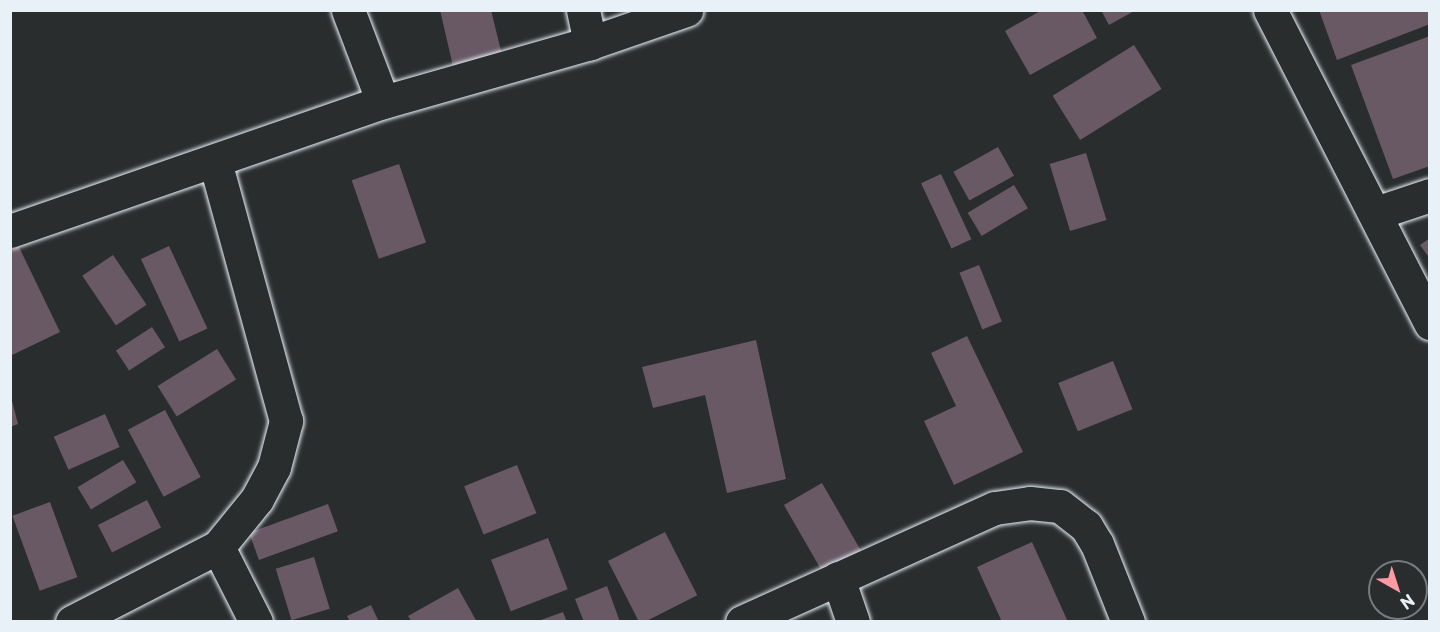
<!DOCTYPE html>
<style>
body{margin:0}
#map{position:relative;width:1440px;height:632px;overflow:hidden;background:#2a2d2e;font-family:"Playpen Sans",sans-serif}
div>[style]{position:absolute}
.building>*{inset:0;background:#685964;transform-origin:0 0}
.roads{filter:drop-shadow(0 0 2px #e8f1f8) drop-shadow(0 0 2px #e8f1f8)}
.minor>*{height:33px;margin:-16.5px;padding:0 16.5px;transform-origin:16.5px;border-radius:16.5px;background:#2a2d2e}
span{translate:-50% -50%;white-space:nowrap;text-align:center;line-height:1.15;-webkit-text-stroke:4.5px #2a2d2e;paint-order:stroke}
.frame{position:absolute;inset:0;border:12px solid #e8f1f8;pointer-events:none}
.north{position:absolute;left:1368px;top:560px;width:60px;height:60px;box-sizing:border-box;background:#2a2d2e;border:2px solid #767b7f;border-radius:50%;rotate:141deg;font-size:16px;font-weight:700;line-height:24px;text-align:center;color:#e8f1f8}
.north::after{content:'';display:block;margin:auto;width:21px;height:27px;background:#ff9aa2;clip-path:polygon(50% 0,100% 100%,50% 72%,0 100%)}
</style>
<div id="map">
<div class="building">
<div style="clip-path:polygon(440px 10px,491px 10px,502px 55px,453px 66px)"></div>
<div style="clip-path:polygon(1042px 10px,1082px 10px,1097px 38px,1030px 75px,1005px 31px)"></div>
<div style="clip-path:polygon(1101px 10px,1136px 10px,1109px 25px)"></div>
<div style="clip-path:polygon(1319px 10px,1430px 10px,1430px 24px,1337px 60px)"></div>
<div style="clip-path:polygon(1430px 36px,1430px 166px,1393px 179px,1351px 65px)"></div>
<div style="left:1134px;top:45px;width:52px;height:96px;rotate:58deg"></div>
<div style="left:998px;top:147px;width:33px;height:51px;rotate:61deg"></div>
<div style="left:1086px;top:153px;width:70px;height:38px;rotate:73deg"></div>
<div style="left:399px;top:164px;width:83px;height:50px;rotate:71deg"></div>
<div style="left:941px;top:174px;width:72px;height:22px;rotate:65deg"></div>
<div style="left:1014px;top:185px;width:27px;height:54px;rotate:59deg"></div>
<div style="clip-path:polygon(1430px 238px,1430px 259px,1420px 245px)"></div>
<div style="left:169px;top:246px;width:91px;height:31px;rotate:65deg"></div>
<div style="clip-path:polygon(19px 247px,60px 332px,10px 356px,10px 251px)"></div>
<div style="left:113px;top:255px;width:60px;height:37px;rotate:56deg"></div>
<div style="left:979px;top:265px;width:61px;height:21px;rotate:68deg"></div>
<div style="left:152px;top:327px;width:24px;height:43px;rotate:57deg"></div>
<div style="clip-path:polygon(967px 336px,1023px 452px,954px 485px,924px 421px,956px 406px,931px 353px)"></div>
<div style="clip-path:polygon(756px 340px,786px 479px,727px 493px,705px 395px,653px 408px,642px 367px)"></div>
<div style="left:217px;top:349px;width:36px;height:70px;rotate:58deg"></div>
<div style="left:1113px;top:361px;width:52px;height:59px;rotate:68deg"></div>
<div style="clip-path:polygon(11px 397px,18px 424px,10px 427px,10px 398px)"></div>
<div style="left:165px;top:410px;width:76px;height:42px;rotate:62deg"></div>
<div style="left:105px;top:414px;width:36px;height:56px;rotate:66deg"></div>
<div style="left:123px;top:460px;width:26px;height:53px;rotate:59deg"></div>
<div style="left:517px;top:465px;width:52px;height:57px;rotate:68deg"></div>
<div style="left:822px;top:483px;width:83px;height:44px;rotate:60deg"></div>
<div style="left:147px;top:500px;width:31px;height:55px;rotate:63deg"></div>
<div style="left:50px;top:502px;width:80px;height:40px;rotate:70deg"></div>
<div style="left:328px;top:504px;width:29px;height:84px;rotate:70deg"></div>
<div style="left:665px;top:532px;width:71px;height:64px;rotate:63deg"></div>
<div style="left:548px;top:538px;width:55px;height:61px;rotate:69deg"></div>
<div style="clip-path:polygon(1032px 542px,1068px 622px,1002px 622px,977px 567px)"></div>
<div style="left:314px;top:557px;width:54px;height:40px;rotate:73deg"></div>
<div style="clip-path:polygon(607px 586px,620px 622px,584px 622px,575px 599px)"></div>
<div style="clip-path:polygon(458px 588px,477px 622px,412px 622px,408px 616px)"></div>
<div style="clip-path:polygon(371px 605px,379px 622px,350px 622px,347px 616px)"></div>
<div style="clip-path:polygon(563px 612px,567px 622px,538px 622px,538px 621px)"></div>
</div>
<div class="roads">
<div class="minor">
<div style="left:348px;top:10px;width:98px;rotate:69.2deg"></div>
<div style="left:583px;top:10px;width:34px;rotate:78deg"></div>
<div style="left:1270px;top:10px;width:352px;rotate:62.9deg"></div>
<div style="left:1376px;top:213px;width:57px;rotate:-18.4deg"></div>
<div style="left:10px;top:231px;width:395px;rotate:-19.1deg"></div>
<div style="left:383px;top:102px;width:215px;rotate:-15.9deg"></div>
<div style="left:590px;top:43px;width:102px;rotate:-19deg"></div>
<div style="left:218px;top:547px;width:84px;rotate:63.1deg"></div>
<div style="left:838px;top:578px;width:46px;rotate:71.2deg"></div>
<div style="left:72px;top:622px;width:164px;rotate:-27.2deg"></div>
<div style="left:218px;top:547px;width:62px;rotate:-50.9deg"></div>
<div style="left:257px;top:499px;width:36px;rotate:-62deg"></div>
<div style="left:274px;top:467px;width:48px;rotate:-75.4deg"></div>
<div style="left:286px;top:421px;width:269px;rotate:-105.3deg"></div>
<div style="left:742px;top:622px;width:277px;rotate:-24.3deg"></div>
<div style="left:995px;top:508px;width:35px;rotate:-8deg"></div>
<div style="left:1030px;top:503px;width:30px;rotate:6deg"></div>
<div style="left:1060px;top:506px;width:33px;rotate:38deg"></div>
<div style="left:1086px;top:526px;width:21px;rotate:59deg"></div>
<div style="left:1097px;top:544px;width:84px;rotate:68.3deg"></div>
</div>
</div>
<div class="frame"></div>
<div class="north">N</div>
</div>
